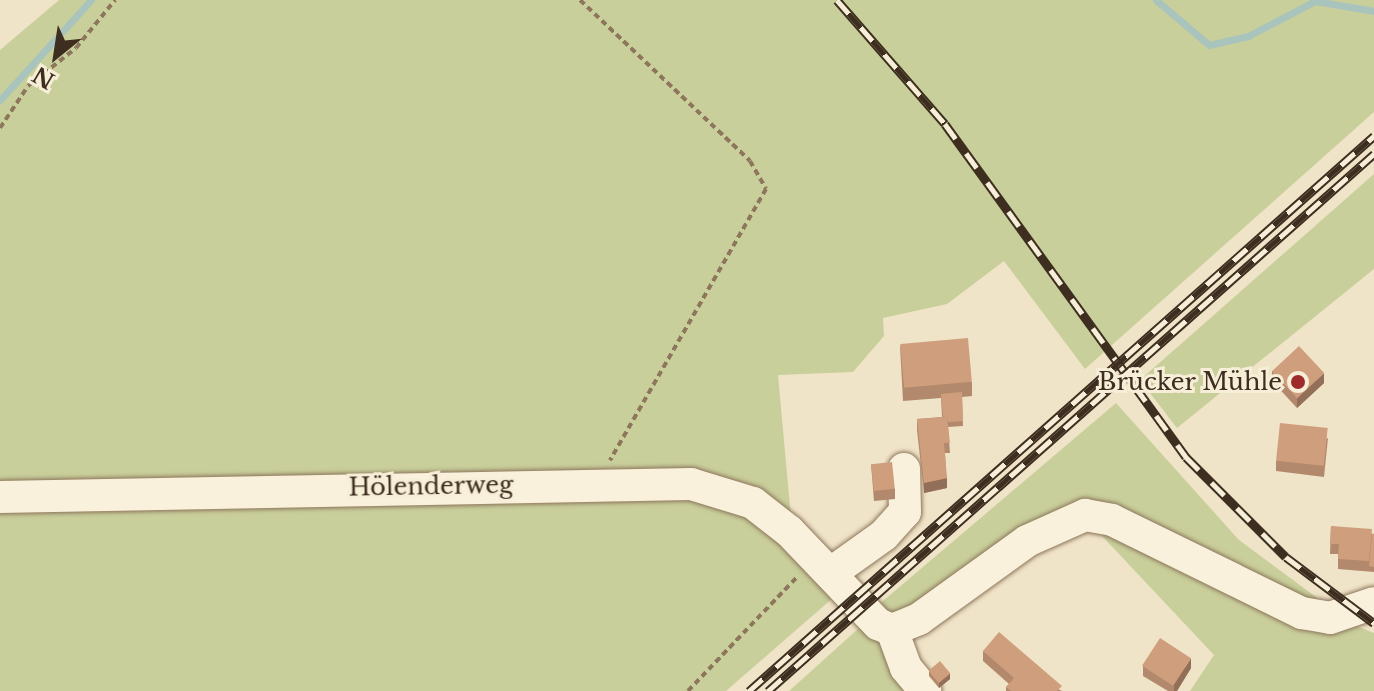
<!DOCTYPE html>
<meta charset="utf-8">
<style>
body{margin:0}
#map{position:relative;width:1374px;height:691px;overflow:hidden;background:#f0e4c8;font-family:"Libre Baskerville",serif}
div>[style]{position:absolute}
.green>*{inset:0;background:#c9cf9b}
.stream>*{height:7px;margin:-3.5px;padding:0 3.5px;transform-origin:3.5px;border-radius:3.5px;background:#a9c4bc}
.path>*{height:4px;margin-top:-2px;transform-origin:0;background:repeating-linear-gradient(90deg,#8d765c 0 6px,transparent 0 10px)}
.roads{filter:drop-shadow(0 0 2px #8d765c) drop-shadow(0 0 2px #8d765c)}
.minor>*{height:32px;margin:-16px;padding:0 16px;transform-origin:16px;border-radius:16px;background:#faf1dc}
.rail>*{height:9px;margin-top:-4.5px;transform-origin:0;background:repeating-linear-gradient(90deg,#f7eed8 0 18px,#3d2e20 0 36px);box-sizing:border-box;border-block:2px solid #3d2e20}
.wall>*{inset:0;background:#b2896c}
.shaded-wall>*{inset:0;background:#916f58}
.building>*{inset:0;background:#cf9f7d;transform-origin:0 0}
.dots>*{width:22px;height:22px;translate:-50% -50%;box-sizing:border-box;border:4px solid #f7eed8;border-radius:50%}
span{translate:-50% -50%;white-space:nowrap;text-align:center;line-height:1.15;-webkit-text-stroke:6px #f7eed8;paint-order:stroke}
.poi-label{font-size:24px;color:#3d2e20}
.right{translate:-100% -50%;text-align:right}
.street-label{font-size:24px;color:#3d2e20}
.north{position:absolute;left:16px;top:16px;width:80px;height:80px;-webkit-text-stroke:6px #f7eed8;paint-order:stroke;rotate:210deg;font-size:22px;font-weight:700;line-height:32px;text-align:center;color:#3d2e20}
.north::after{content:'';display:block;margin:auto;width:28px;height:36px;background:#3d2e20;clip-path:polygon(50% 0,100% 100%,50% 72%,0 100%)}
</style>
<div id="map">
<div class="green">
<div style="clip-path:polygon(59px 0,1374px 0,1374px 112px,1085px 369px,1004px 261px,947px 304px,883px 318px,884px 336px,853px 372px,778px 375px,792px 528px,722px 494px,842px 590px,726px 691px,0 691px,0 50px)"></div>
<div style="clip-path:polygon(1374px 174px,1374px 269px,1177px 428px,1140px 380px)"></div>
<div style="clip-path:polygon(1116px 403px,1239px 540px,1335px 611px,1086px 513px,918px 618px,870px 612px)"></div>
<div style="clip-path:polygon(1086px 519px,1374px 633px,1374px 691px,1190px 691px,1214px 655px)"></div>
<div style="clip-path:polygon(869px 619px,919px 691px,789px 691px)"></div>
</div>
<div class="stream">
<div style="left:1156px;top:0;width:70px;rotate:40.3deg"></div>
<div style="left:1209px;top:45px;width:40px;rotate:-13deg"></div>
<div style="left:1248px;top:36px;width:76px;rotate:-27.6deg"></div>
<div style="left:1315px;top:1px;width:60px;rotate:9.6deg"></div>
<div style="left:0;top:100px;width:135px;rotate:-47.7deg"></div>
</div>
<div class="path">
<div style="left:580px;top:0;width:234px;rotate:43.4deg"></div>
<div style="left:750px;top:161px;width:32px;rotate:60deg"></div>
<div style="left:766px;top:189px;width:313px;rotate:119.9deg"></div>
<div style="left:0;top:128px;width:50px;rotate:-56.3deg"></div>
<div style="left:28px;top:86px;width:61px;rotate:-38.4deg"></div>
<div style="left:76px;top:48px;width:62px;rotate:-50.9deg"></div>
<div style="left:688px;top:691px;width:158px;rotate:-46.3deg"></div>
</div>
<div class="roads">
<div class="minor">
<div style="left:0;top:497px;width:691px;rotate:-1.08deg"></div>
<div style="left:691px;top:484px;width:65px;rotate:17deg"></div>
<div style="left:753px;top:503px;width:46px;rotate:37.9deg"></div>
<div style="left:789px;top:531px;width:129px;rotate:46.3deg"></div>
<div style="left:878px;top:624px;width:15px;rotate:23deg"></div>
<div style="left:831px;top:573px;width:65px;rotate:-35.6deg"></div>
<div style="left:884px;top:535px;width:31px;rotate:-48deg"></div>
<div style="left:905px;top:512px;width:43px;rotate:-91.3deg"></div>
<div style="left:892px;top:630px;width:29px;rotate:-22deg"></div>
<div style="left:919px;top:619px;width:133px;rotate:-35.8deg"></div>
<div style="left:1027px;top:541px;width:64px;rotate:-24.1deg"></div>
<div style="left:1085px;top:515px;width:27px;rotate:10deg"></div>
<div style="left:1112px;top:520px;width:212px;rotate:26.1deg"></div>
<div style="left:1302px;top:613px;width:28px;rotate:10deg"></div>
<div style="left:1330px;top:618px;width:46px;rotate:-18.8deg"></div>
<div style="left:892px;top:630px;width:40px;rotate:69.8deg"></div>
<div style="left:906px;top:668px;width:30px;rotate:50deg"></div>
</div>
</div>
<div class="rail">
<div style="left:837px;top:0;width:164px;rotate:48.9deg"></div>
<div style="left:945px;top:124px;width:411px;rotate:54.1deg"></div>
<div style="left:1186px;top:457px;width:141px;rotate:45deg"></div>
<div style="left:1286px;top:557px;width:110px;rotate:36.9deg"></div>
<div style="left:749px;top:691px;width:836px;rotate:-41.61deg"></div>
<div style="left:768px;top:691px;width:810px;rotate:-41.55deg"></div>
</div>
<div class="wall">
<div style="clip-path:polygon(900px 346px,972px 382px,972px 396px,962px 397px,963px 426px,948px 427px,950px 453px,945px 453px,947px 488px,924px 493px,917px 430px,917px 419px,942px 417px,941px 398px,903px 401px)"></div>
<div style="clip-path:polygon(1272px 371px,1324px 383px,1297px 408px,1272px 381px)"></div>
<div style="clip-path:polygon(1328px 438px,1324px 477px,1276px 471px,1276px 461px)"></div>
<div style="clip-path:polygon(871px 464px,895px 489px,895px 499px,874px 501px)"></div>
<div style="clip-path:polygon(1331px 526px,1374px 534px,1374px 572px,1338px 569px,1338px 554px,1330px 554px)"></div>
<div style="clip-path:polygon(983px 651px,1062px 691px,1006px 691px,1006px 687px,1009px 684px,983px 661px)"></div>
<div style="clip-path:polygon(1143px 666px,1191px 668px,1177px 691px,1168px 691px,1143px 676px)"></div>
<div style="clip-path:polygon(929px 671px,950px 679px,939px 688px,929px 676px)"></div>
</div>
<div class="shaded-wall">
<div style="clip-path:polygon(1324px 373px,1324px 383px,1297px 408px,1297px 398px)"></div>
<div style="clip-path:polygon(947px 478px,947px 488px,924px 493px,924px 483px)"></div>
<div style="clip-path:polygon(1191px 658px,1191px 668px,1177px 691px,1174px 691px,1174px 685px)"></div>
<div style="clip-path:polygon(950px 673px,950px 679px,939px 688px,939px 683px)"></div>
</div>
<div class="building">
<div style="left:968px;top:338px;width:44px;height:68px;rotate:85deg"></div>
<div style="left:1299px;top:346px;width:37px;height:37px;rotate:47deg"></div>
<div style="clip-path:polygon(962px 392px,963px 421px,948px 422px,947px 417px,943px 417px,941px 394px)"></div>
<div style="clip-path:polygon(947px 417px,950px 443px,944px 443px,947px 478px,924px 483px,917px 419px)"></div>
<div style="left:1280px;top:423px;width:48px;height:38px;rotate:6deg"></div>
<div style="left:892px;top:462px;width:27px;height:21px;rotate:84deg"></div>
<div style="clip-path:polygon(1331px 526px,1372px 529px,1369px 561px,1338px 559px,1339px 544px,1330px 544px)"></div>
<div style="clip-path:polygon(1372px 534px,1374px 534px,1374px 567px,1369px 566px)"></div>
<div style="clip-path:polygon(999px 632px,1062px 686px,1057px 691px,1011px 691px,1006px 687px,1014px 678px,983px 651px)"></div>
<div style="left:1160px;top:638px;width:37px;height:33px;rotate:33deg"></div>
<div style="left:940px;top:661px;width:16px;height:15px;rotate:50deg"></div>
</div>
<div class="dots">
<div style="left:1298px;top:382px;background:#9e2a2b"></div>
</div>
<div class="poi-label">
<span class="right" style="left:1282px;top:382px">Brücker Mühle</span>
</div>
<div class="street-label">
<span style="left:431px;top:486px;rotate:-1deg">Hölenderweg</span>
</div>
<div class="north">N</div>
</div>
